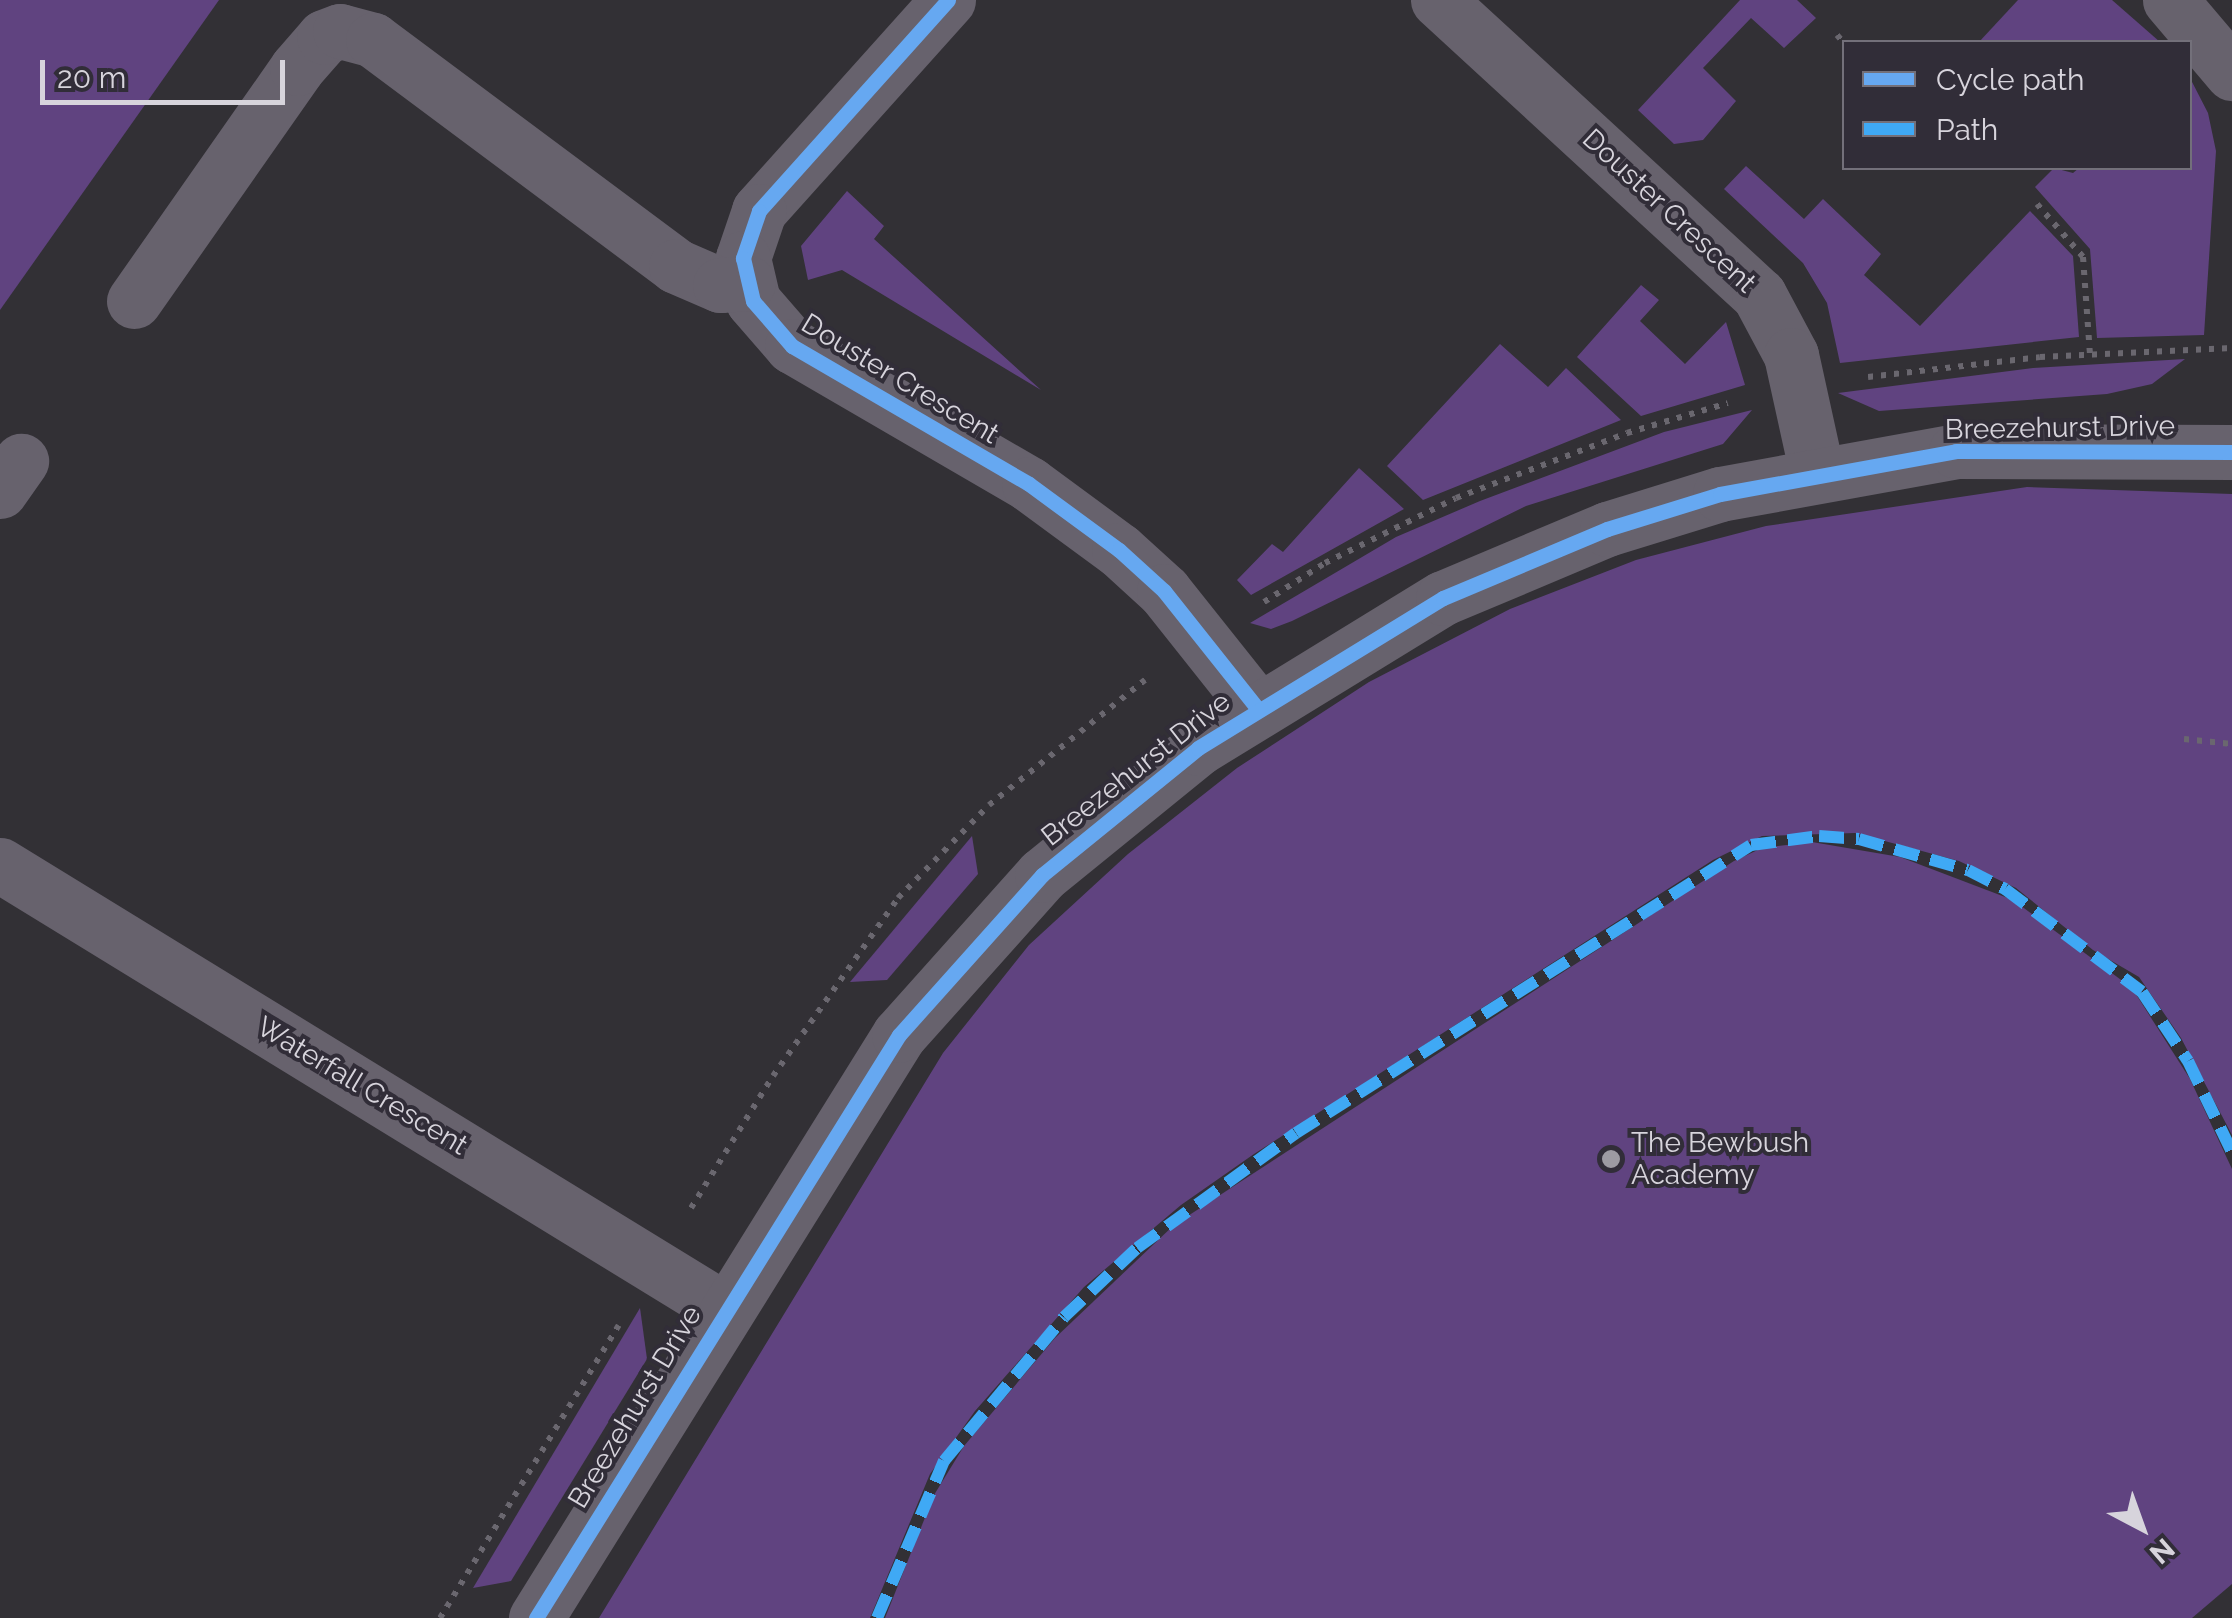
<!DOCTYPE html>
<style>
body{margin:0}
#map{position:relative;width:2232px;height:1618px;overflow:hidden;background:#323035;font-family:Raleway,sans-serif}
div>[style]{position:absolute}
.green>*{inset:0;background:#604380}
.path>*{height:6px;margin-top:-3px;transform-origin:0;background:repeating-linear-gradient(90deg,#6a676f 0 5px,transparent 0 13px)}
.minor>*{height:55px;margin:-27.5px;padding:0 27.5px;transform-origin:27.5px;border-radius:27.5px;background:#67626d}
.tertiary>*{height:55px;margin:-27.5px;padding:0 27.5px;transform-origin:27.5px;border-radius:27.5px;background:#67626d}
.quiet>*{height:12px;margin-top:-6px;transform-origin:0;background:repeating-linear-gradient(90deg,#3fa9f5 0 25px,transparent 0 37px)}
.cycleway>*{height:15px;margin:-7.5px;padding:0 7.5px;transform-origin:7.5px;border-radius:7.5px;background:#66a8f1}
.dots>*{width:28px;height:28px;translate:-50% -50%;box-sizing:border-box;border:5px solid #312d38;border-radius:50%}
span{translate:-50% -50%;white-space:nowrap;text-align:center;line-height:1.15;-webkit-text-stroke:8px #312d38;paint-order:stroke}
.street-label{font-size:28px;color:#d7d4dc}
.poi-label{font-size:28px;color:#d7d4dc}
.left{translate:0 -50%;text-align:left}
.legend{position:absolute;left:1842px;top:40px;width:350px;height:130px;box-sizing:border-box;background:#312d38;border:2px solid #73707a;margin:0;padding:12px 18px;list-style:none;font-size:30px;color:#d7d4dc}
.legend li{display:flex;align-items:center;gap:20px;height:50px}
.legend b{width:50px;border:2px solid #73707a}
.north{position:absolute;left:2092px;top:1478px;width:100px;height:100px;-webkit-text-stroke:8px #312d38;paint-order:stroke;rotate:139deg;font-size:28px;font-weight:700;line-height:40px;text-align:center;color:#d7d4dc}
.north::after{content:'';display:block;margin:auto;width:35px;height:45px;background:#d7d4dc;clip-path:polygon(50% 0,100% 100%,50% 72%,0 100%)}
.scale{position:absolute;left:40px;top:60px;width:245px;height:45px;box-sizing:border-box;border:5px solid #d7d4dc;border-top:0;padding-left:12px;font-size:30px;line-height:35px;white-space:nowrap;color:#d7d4dc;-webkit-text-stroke:8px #312d38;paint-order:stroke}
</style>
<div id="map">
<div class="green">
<div style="clip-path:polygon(0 0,219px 0,0 310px)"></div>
<div style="clip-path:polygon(1740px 0,1797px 0,1816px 18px,1784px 48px,1751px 18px,1703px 68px,1736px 101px,1703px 140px,1674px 144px,1638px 110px)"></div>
<div style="clip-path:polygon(2018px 0,2112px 0,2160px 42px,1979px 42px)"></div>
<div style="clip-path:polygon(2190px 78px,2208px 113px,2216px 151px,2204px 335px,2097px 338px,2090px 249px,2035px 187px,2054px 168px,2073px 173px,2079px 168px,2190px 168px)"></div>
<div style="clip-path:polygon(1746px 166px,1804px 219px,1823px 199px,1881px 254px,1864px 275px,1920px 326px,2030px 211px,2073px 256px,2079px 337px,1840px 363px,1827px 303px,1803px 263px,1724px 189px)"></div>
<div style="clip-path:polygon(847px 191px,884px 226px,874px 239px,1041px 390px,842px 270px,808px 280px,801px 246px)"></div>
<div style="clip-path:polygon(1641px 285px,1659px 300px,1640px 321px,1685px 364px,1726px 322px,1745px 385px,1641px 416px,1577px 357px)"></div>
<div style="clip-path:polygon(1500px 344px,1548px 387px,1566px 368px,1621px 420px,1423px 500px,1387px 466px)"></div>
<div style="clip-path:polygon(2185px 359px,2152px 384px,2107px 394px,1879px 411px,1838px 393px,2033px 368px)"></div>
<div style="clip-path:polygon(1752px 410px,1723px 444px,1526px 506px,1292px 621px,1271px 629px,1250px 623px,1396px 537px,1480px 501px,1664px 432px)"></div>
<div style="clip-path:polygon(1359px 468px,1404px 509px,1251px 595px,1237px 580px,1272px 544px,1283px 552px)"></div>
<div style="clip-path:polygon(2027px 487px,2232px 494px,2232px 1135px,2181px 1038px,2139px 977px,2093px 950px,2016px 888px,1959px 861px,1855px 833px,1762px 836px,1713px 860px,1254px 1154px,1181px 1205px,1084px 1287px,975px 1411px,930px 1474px,870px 1618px,599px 1618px,943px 1053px,1029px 945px,1128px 854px,1237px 768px,1369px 682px,1510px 609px,1636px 560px,1766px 526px)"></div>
<div style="clip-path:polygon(972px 836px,978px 874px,887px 980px,850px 982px)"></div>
<div style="clip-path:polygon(1812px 842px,1900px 857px,2013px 900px,2132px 988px,2190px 1079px,2232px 1169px,2232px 1584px,2192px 1618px,885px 1618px,934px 1495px,964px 1446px,1055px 1338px,1174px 1225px,1734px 861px,1762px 848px)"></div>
<div style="clip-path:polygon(640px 1308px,647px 1359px,511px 1581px,473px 1588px)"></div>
</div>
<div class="path">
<div style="left:1837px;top:35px;width:11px;rotate:49deg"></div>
<div style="left:2037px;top:204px;width:70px;rotate:49deg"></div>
<div style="left:2083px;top:257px;width:97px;rotate:85.9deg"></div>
<div style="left:1868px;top:377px;width:173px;rotate:-6.6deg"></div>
<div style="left:2040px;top:357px;width:192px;rotate:-2.7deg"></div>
<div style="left:1264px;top:602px;width:72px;rotate:-32.6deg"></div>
<div style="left:1325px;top:563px;width:146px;rotate:-26.4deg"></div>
<div style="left:1456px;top:498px;width:183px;rotate:-20.8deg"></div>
<div style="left:1627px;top:433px;width:105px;rotate:-16.5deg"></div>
<div style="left:2184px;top:739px;width:48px;rotate:5.9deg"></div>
<div style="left:691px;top:1208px;width:155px;rotate:-58.2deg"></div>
<div style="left:773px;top:1076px;width:218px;rotate:-54.9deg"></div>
<div style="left:898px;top:898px;width:130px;rotate:-45.6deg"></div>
<div style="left:989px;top:805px;width:200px;rotate:-38.7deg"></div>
<div style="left:440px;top:1618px;width:343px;rotate:-58.6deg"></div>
</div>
<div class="minor">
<div style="left:948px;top:0;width:283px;rotate:131.9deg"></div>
<div style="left:759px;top:211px;width:50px;rotate:108.8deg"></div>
<div style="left:743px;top:258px;width:44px;rotate:76.9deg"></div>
<div style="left:753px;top:301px;width:60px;rotate:49.1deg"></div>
<div style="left:792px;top:346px;width:274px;rotate:30.2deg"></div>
<div style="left:1029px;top:484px;width:112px;rotate:36.3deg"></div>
<div style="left:1119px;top:550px;width:61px;rotate:42.3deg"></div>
<div style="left:1164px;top:591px;width:149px;rotate:51.5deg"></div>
<div style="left:1438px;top:0;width:436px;rotate:42.6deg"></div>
<div style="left:1759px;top:295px;width:68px;rotate:61.9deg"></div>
<div style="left:1791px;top:355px;width:121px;rotate:77.6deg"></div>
<div style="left:2170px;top:0;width:96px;rotate:49.7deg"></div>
<div style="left:134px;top:301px;width:284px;rotate:-55deg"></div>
<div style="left:297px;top:68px;width:41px;rotate:-48.9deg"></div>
<div style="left:324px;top:37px;width:17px;rotate:-21deg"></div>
<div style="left:340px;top:31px;width:34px;rotate:15deg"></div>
<div style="left:373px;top:40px;width:378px;rotate:36.7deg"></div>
<div style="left:676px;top:266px;width:48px;rotate:23.4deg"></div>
<div style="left:720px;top:285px;width:28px;rotate:-4deg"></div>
<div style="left:0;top:491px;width:37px;rotate:-55deg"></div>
<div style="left:0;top:865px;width:849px;rotate:31.52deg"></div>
</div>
<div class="tertiary">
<div style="left:536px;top:1618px;width:687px;rotate:-58.09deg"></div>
<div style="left:899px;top:1035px;width:215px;rotate:-48.2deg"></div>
<div style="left:1042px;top:875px;width:201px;rotate:-39.1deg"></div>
<div style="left:1198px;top:748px;width:287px;rotate:-31.5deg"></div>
<div style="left:1443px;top:598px;width:178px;rotate:-22.8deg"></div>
<div style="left:1607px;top:529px;width:118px;rotate:-17.2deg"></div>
<div style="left:1720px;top:494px;width:240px;rotate:-10.3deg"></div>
<div style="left:1956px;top:451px;width:276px;rotate:0.2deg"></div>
</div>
<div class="quiet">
<div style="left:877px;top:1618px;width:171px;rotate:-66.9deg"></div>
<div style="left:944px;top:1461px;width:187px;rotate:-50.2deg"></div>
<div style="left:1064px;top:1317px;width:100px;rotate:-43.4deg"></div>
<div style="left:1137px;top:1248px;width:196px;rotate:-35.9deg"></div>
<div style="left:1296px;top:1133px;width:538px;rotate:-32.33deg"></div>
<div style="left:1751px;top:845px;width:69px;rotate:-7.5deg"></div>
<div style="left:1819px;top:836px;width:40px;rotate:4.3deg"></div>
<div style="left:1859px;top:839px;width:113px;rotate:15.9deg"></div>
<div style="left:1968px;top:870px;width:42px;rotate:27.2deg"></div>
<div style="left:2005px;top:889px;width:171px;rotate:36.9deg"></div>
<div style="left:2142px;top:992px;width:83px;rotate:56.3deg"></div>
<div style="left:2188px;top:1061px;width:101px;rotate:64.2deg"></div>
</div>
<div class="cycleway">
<div style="left:948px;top:0;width:283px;rotate:131.9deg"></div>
<div style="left:759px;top:211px;width:50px;rotate:108.8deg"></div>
<div style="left:743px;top:258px;width:44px;rotate:76.9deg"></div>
<div style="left:753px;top:301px;width:60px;rotate:49.1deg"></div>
<div style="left:792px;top:346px;width:274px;rotate:30.2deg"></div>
<div style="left:1029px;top:484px;width:112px;rotate:36.3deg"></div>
<div style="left:1119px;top:550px;width:61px;rotate:42.3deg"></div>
<div style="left:1164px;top:591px;width:149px;rotate:51.5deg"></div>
<div style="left:536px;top:1618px;width:687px;rotate:-58.09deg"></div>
<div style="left:899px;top:1035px;width:215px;rotate:-48.2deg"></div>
<div style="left:1042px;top:875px;width:201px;rotate:-39.1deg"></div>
<div style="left:1198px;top:748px;width:287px;rotate:-31.5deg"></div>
<div style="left:1443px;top:598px;width:178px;rotate:-22.8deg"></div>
<div style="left:1607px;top:529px;width:118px;rotate:-17.2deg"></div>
<div style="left:1720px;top:494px;width:240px;rotate:-10.3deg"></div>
<div style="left:1956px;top:451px;width:276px;rotate:0.2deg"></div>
</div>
<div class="dots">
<div style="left:1611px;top:1159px;background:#9d9ba2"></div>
</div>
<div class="street-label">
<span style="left:1669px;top:211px;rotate:43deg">Douster Crescent</span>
<span style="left:900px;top:379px;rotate:31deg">Douster Crescent</span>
<span style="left:2060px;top:428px;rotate:-1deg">Breezehurst Drive</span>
<span style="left:1136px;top:769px;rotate:-38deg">Breezehurst Drive</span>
<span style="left:362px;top:1086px;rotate:31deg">Waterfall Crescent</span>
<span style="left:635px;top:1407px;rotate:-59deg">Breezehurst Drive</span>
</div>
<div class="poi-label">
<span class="left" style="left:1631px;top:1159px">The Bewbush<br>Academy</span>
</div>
<ul class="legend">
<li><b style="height:12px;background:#66a8f1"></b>Cycle path</li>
<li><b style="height:12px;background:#3fa9f5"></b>Path</li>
</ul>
<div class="north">N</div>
<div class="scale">20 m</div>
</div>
